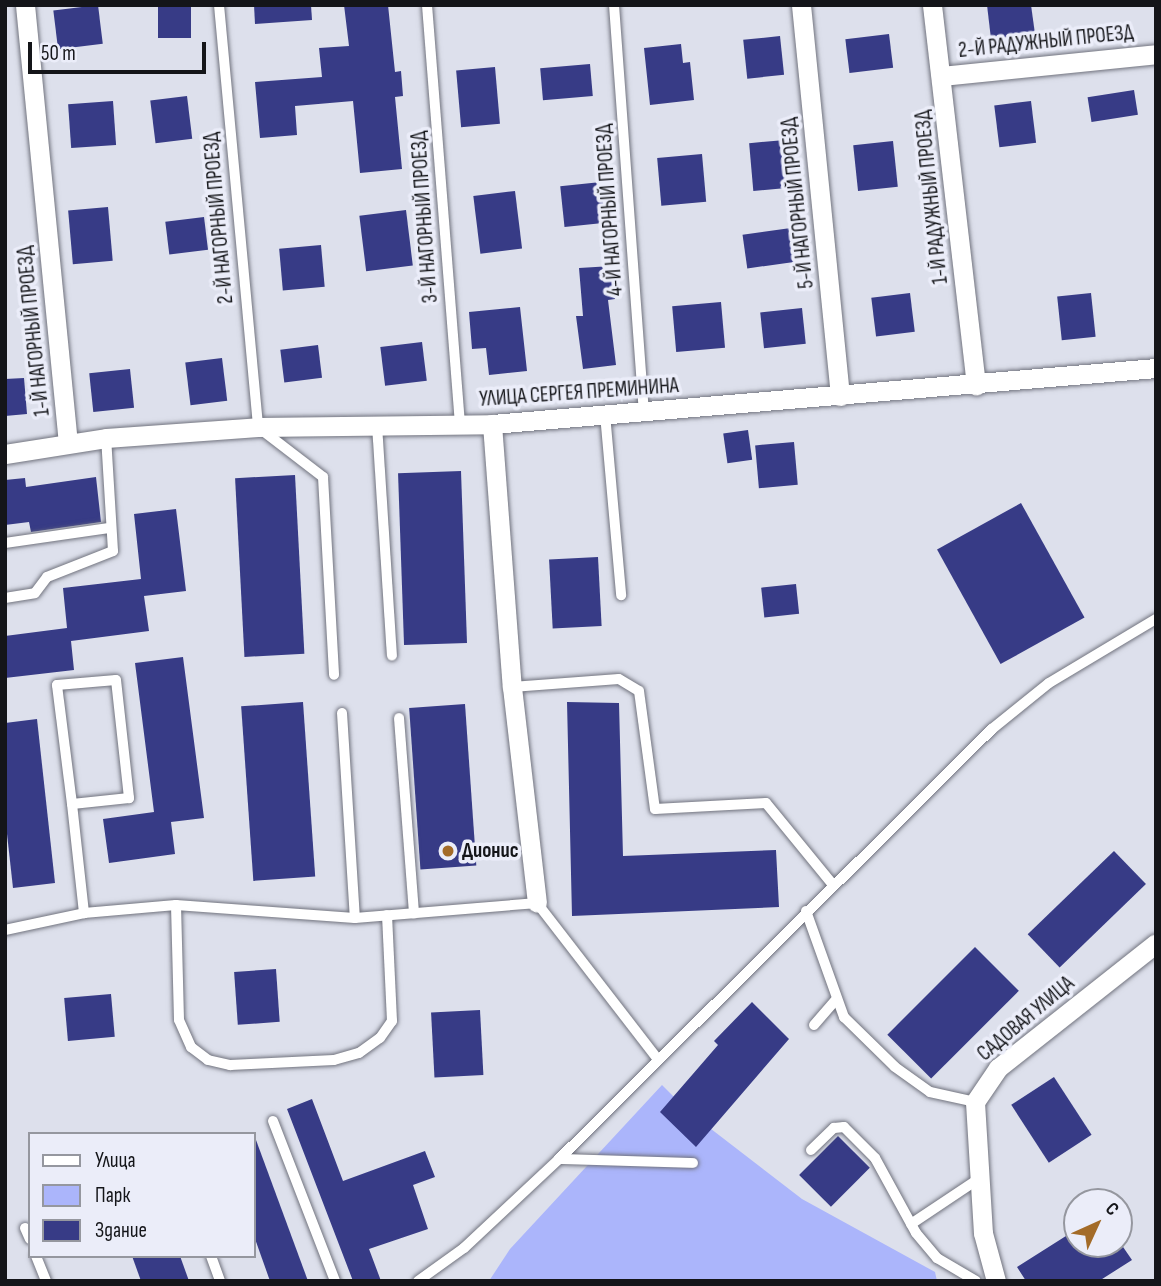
<!DOCTYPE html>
<meta charset="utf-8">
<style>
body{margin:0}
#map{position:relative;width:1161px;height:1286px;overflow:hidden;background:#dde0ec;font-family:"Sofia Sans Condensed",sans-serif}
div>[style]{position:absolute}
.green>*{inset:0;background:#abb5fb}
.building>*{inset:0;background:#373b86;transform-origin:0 0}
.roads{filter:drop-shadow(0 0 2px #71737e) drop-shadow(0 0 2px #71737e)}
.lane>*{height:10px;margin:-5px;padding:0 5px;transform-origin:5px;border-radius:5px;background:#fff}
.street>*{height:19px;margin:-9.5px;padding:0 9.5px;transform-origin:9.5px;border-radius:9.5px;background:#fff}
.dots>*{width:19px;height:19px;translate:-50% -50%;box-sizing:border-box;border:4px solid #ebedf9;border-radius:50%}
span{translate:-50% -50%;white-space:nowrap;text-align:center;line-height:1.15;-webkit-text-stroke:7px #ebedf9;paint-order:stroke}
.street-label{font-size:21px;color:#141519}
.poi-label{font-size:21px;color:#141519;font-weight:700}
.left{translate:0 -50%;text-align:left}
.frame{position:absolute;inset:0;border:7px solid #141519;pointer-events:none}
.legend{position:absolute;left:28px;top:1132px;width:228px;height:126px;box-sizing:border-box;background:#ebedf9;border:2px solid #95979f;margin:0;padding:9px 12px;list-style:none;font-size:21px;color:#141519}
.legend li{display:flex;align-items:center;gap:14px;height:35px}
.legend b{width:35px;border:2px solid #95979f}
.north{position:absolute;left:1063px;top:1188px;width:70px;height:70px;box-sizing:border-box;background:#ebedf9;border:2px solid #95979f;border-radius:50%;rotate:45deg;font-size:19px;font-weight:700;line-height:28px;text-align:center;color:#141519}
.north::after{content:'';display:block;margin:auto;width:24px;height:32px;background:#a36b28;clip-path:polygon(50% 0,100% 100%,50% 72%,0 100%)}
.scale{position:absolute;left:28px;top:42px;width:178px;height:32px;box-sizing:border-box;border:4px solid #141519;border-top:0;padding-left:9px;font-size:21px;line-height:24px;white-space:nowrap;color:#141519;-webkit-text-stroke:5px #ebedf9;paint-order:stroke}
</style>
<div id="map">
<div class="green">
<div style="clip-path:polygon(662px 1085px,689px 1112px,802px 1199px,935px 1272px,937px 1281px,489px 1281px,510px 1249px)"></div>
</div>
<div class="building">
<div style="left:98px;top:5px;width:39px;height:45px;rotate:83deg"></div>
<div style="left:158px;top:5px;width:33px;height:33px"></div>
<div style="clip-path:polygon(254px 5px,311px 5px,312px 20px,255px 24px)"></div>
<div style="clip-path:polygon(344px 5px,388px 5px,395px 72px,401px 71px,403px 96px,395px 97px,402px 169px,360px 173px,353px 101px,295px 106px,297px 135px,260px 138px,255px 82px,322px 77px,319px 48px,349px 46px)"></div>
<div style="clip-path:polygon(987px 5px,1031px 5px,1035px 34px,991px 39px)"></div>
<div style="left:889px;top:34px;width:34px;height:44px;rotate:83deg"></div>
<div style="left:780px;top:36px;width:39px;height:37px;rotate:84deg"></div>
<div style="clip-path:polygon(681px 44px,683px 63px,690px 62px,694px 100px,650px 105px,644px 48px)"></div>
<div style="left:590px;top:64px;width:32px;height:50px;rotate:85deg"></div>
<div style="left:495px;top:67px;width:57px;height:39px;rotate:85deg"></div>
<div style="left:1134px;top:90px;width:25px;height:47px;rotate:81deg"></div>
<div style="left:187px;top:96px;width:43px;height:37px;rotate:83deg"></div>
<div style="left:113px;top:101px;width:44px;height:45px;rotate:86deg"></div>
<div style="left:1031px;top:101px;width:42px;height:37px;rotate:83deg"></div>
<div style="left:785px;top:140px;width:48px;height:36px;rotate:85deg"></div>
<div style="left:893px;top:141px;width:46px;height:40px;rotate:84deg"></div>
<div style="left:702px;top:154px;width:48px;height:45px;rotate:85deg"></div>
<div style="left:601px;top:182px;width:41px;height:41px;rotate:84deg"></div>
<div style="left:515px;top:191px;width:58px;height:42px;rotate:83deg"></div>
<div style="left:108px;top:207px;width:54px;height:40px;rotate:85deg"></div>
<div style="left:406px;top:210px;width:56px;height:47px;rotate:83deg"></div>
<div style="left:204px;top:217px;width:33px;height:39px;rotate:83deg"></div>
<div style="left:798px;top:227px;width:34px;height:56px;rotate:82deg"></div>
<div style="left:321px;top:245px;width:42px;height:42px;rotate:85deg"></div>
<div style="clip-path:polygon(612px 266px,615px 299px,608px 300px,616px 365px,583px 369px,576px 316px,583px 316px,579px 268px)"></div>
<div style="left:910px;top:293px;width:39px;height:39px;rotate:83deg"></div>
<div style="left:1091px;top:293px;width:44px;height:34px;rotate:84deg"></div>
<div style="left:721px;top:302px;width:46px;height:49px;rotate:85deg"></div>
<div style="clip-path:polygon(520px 307px,527px 371px,489px 375px,486px 348px,472px 349px,469px 312px)"></div>
<div style="left:802px;top:308px;width:36px;height:42px;rotate:84deg"></div>
<div style="left:422px;top:342px;width:39px;height:42px;rotate:83deg"></div>
<div style="left:318px;top:345px;width:33px;height:38px;rotate:83deg"></div>
<div style="left:222px;top:358px;width:43px;height:37px;rotate:83deg"></div>
<div style="left:130px;top:369px;width:39px;height:41px;rotate:84deg"></div>
<div style="clip-path:polygon(24px 378px,27px 414px,5px 416px,5px 379px)"></div>
<div style="left:748px;top:430px;width:30px;height:25px;rotate:82deg"></div>
<div style="left:794px;top:442px;width:43px;height:39px;rotate:85deg"></div>
<div style="left:461px;top:471px;width:172px;height:63px;rotate:88deg"></div>
<div style="left:295px;top:475px;width:179px;height:60px;rotate:87deg"></div>
<div style="clip-path:polygon(96px 477px,101px 522px,31px 532px,29px 522px,5px 525px,5px 480px,25px 478px,26px 487px)"></div>
<div style="left:1021px;top:503px;width:131px;height:96px;rotate:61deg"></div>
<div style="clip-path:polygon(176px 509px,186px 591px,144px 596px,149px 631px,71px 641px,74px 670px,5px 678px,5px 636px,67px 628px,63px 588px,141px 579px,134px 514px)"></div>
<div style="left:598px;top:557px;width:69px;height:49px;rotate:87deg"></div>
<div style="left:796px;top:584px;width:30px;height:35px;rotate:84deg"></div>
<div style="clip-path:polygon(183px 657px,204px 818px,171px 822px,175px 854px,109px 863px,103px 819px,154px 812px,135px 663px)"></div>
<div style="left:303px;top:702px;width:175px;height:62px;rotate:86deg"></div>
<div style="clip-path:polygon(567px 702px,619px 703px,623px 856px,776px 850px,779px 907px,572px 916px)"></div>
<div style="left:465px;top:704px;width:162px;height:56px;rotate:86deg"></div>
<div style="clip-path:polygon(37px 719px,55px 883px,13px 888px,5px 816px,5px 723px)"></div>
<div style="left:1114px;top:851px;width:46px;height:120px;rotate:46deg"></div>
<div style="left:975px;top:947px;width:62px;height:124px;rotate:45deg"></div>
<div style="left:276px;top:969px;width:53px;height:42px;rotate:86deg"></div>
<div style="left:111px;top:994px;width:43px;height:47px;rotate:85deg"></div>
<div style="clip-path:polygon(752px 1002px,789px 1039px,696px 1147px,660px 1112px,718px 1045px,714px 1041px)"></div>
<div style="left:480px;top:1010px;width:65px;height:49px;rotate:87deg"></div>
<div style="left:1054px;top:1077px;width:69px;height:51px;rotate:57deg"></div>
<div style="clip-path:polygon(312px 1099px,343px 1181px,425px 1151px,435px 1177px,413px 1185px,428px 1229px,369px 1249px,381px 1281px,353px 1281px,287px 1109px)"></div>
<div style="left:838px;top:1136px;width:45px;height:55px;rotate:45deg"></div>
<div style="clip-path:polygon(254px 1140px,256px 1140px,308px 1281px,270px 1281px,254px 1236px)"></div>
<div style="clip-path:polygon(1077px 1229px,1077px 1244px,1121px 1244px,1132px 1260px,1099px 1281px,1026px 1281px,1017px 1267px)"></div>
<div style="clip-path:polygon(132px 1256px,180px 1256px,189px 1281px,141px 1281px)"></div>
</div>
<div class="roads">
<div class="lane">
<div style="left:219px;top:5px;width:424px;rotate:84.7deg"></div>
<div style="left:258px;top:427px;width:82px;rotate:37.6deg"></div>
<div style="left:323px;top:477px;width:198px;rotate:86.8deg"></div>
<div style="left:427px;top:5px;width:421px;rotate:85.5deg"></div>
<div style="left:614px;top:5px;width:407px;rotate:85.8deg"></div>
<div style="left:605px;top:414px;width:182px;rotate:84.9deg"></div>
<div style="left:377px;top:425px;width:231px;rotate:86.3deg"></div>
<div style="left:5px;top:543px;width:105px;rotate:-8.2deg"></div>
<div style="left:5px;top:598px;width:30px;rotate:-9deg"></div>
<div style="left:35px;top:593px;width:20px;rotate:-53deg"></div>
<div style="left:47px;top:577px;width:71px;rotate:-21.5deg"></div>
<div style="left:113px;top:551px;width:113px;rotate:-93.5deg"></div>
<div style="left:512px;top:687px;width:107px;rotate:-4.3deg"></div>
<div style="left:619px;top:679px;width:23px;rotate:31deg"></div>
<div style="left:639px;top:691px;width:119px;rotate:82.3deg"></div>
<div style="left:655px;top:809px;width:111px;rotate:-3.1deg"></div>
<div style="left:766px;top:803px;width:106px;rotate:50.7deg"></div>
<div style="left:342px;top:713px;width:205px;rotate:86.4deg"></div>
<div style="left:399px;top:718px;width:196px;rotate:85.6deg"></div>
<div style="left:72px;top:804px;width:120px;rotate:-97.2deg"></div>
<div style="left:57px;top:685px;width:59px;rotate:-4.8deg"></div>
<div style="left:116px;top:680px;width:119px;rotate:83.7deg"></div>
<div style="left:129px;top:798px;width:57px;rotate:174deg"></div>
<div style="left:72px;top:804px;width:110px;rotate:83.7deg"></div>
<div style="left:176px;top:905px;width:115px;rotate:88.5deg"></div>
<div style="left:179px;top:1020px;width:30px;rotate:66deg"></div>
<div style="left:191px;top:1047px;width:21px;rotate:37deg"></div>
<div style="left:208px;top:1060px;width:23px;rotate:13deg"></div>
<div style="left:230px;top:1065px;width:104px;rotate:-2.8deg"></div>
<div style="left:334px;top:1060px;width:26px;rotate:-16deg"></div>
<div style="left:359px;top:1053px;width:26px;rotate:-36deg"></div>
<div style="left:380px;top:1038px;width:21px;rotate:-55deg"></div>
<div style="left:392px;top:1021px;width:106px;rotate:-92.7deg"></div>
<div style="left:806px;top:911px;width:113px;rotate:70.3deg"></div>
<div style="left:844px;top:1017px;width:71px;rotate:44.4deg"></div>
<div style="left:895px;top:1067px;width:43px;rotate:35.5deg"></div>
<div style="left:930px;top:1092px;width:46px;rotate:12.5deg"></div>
<div style="left:5px;top:930px;width:81px;rotate:-12.1deg"></div>
<div style="left:84px;top:913px;width:92px;rotate:-5deg"></div>
<div style="left:176px;top:905px;width:179px;rotate:4.2deg"></div>
<div style="left:355px;top:918px;width:183px;rotate:-4.7deg"></div>
<div style="left:537px;top:903px;width:196px;rotate:52.3deg"></div>
<div style="left:814px;top:1025px;width:33px;rotate:-49deg"></div>
<div style="left:273px;top:1121px;width:172px;rotate:68.8deg"></div>
<div style="left:811px;top:1150px;width:32px;rotate:-44deg"></div>
<div style="left:834px;top:1128px;width:10px;rotate:-6deg"></div>
<div style="left:844px;top:1127px;width:44px;rotate:45deg"></div>
<div style="left:875px;top:1158px;width:85px;rotate:61.3deg"></div>
<div style="left:916px;top:1233px;width:33px;rotate:50deg"></div>
<div style="left:937px;top:1258px;width:45px;rotate:30.5deg"></div>
<div style="left:559px;top:1159px;width:134px;rotate:1.7deg"></div>
<div style="left:911px;top:1224px;width:79px;rotate:-33.7deg"></div>
<div style="left:25px;top:1228px;width:12px;rotate:66deg"></div>
<div style="left:36px;top:1256px;width:27px;rotate:68deg"></div>
<div style="left:211px;top:1256px;width:27px;rotate:70deg"></div>
<div style="left:418px;top:1281px;width:57px;rotate:-35.7deg"></div>
<div style="left:464px;top:1248px;width:130px;rotate:-43.1deg"></div>
<div style="left:559px;top:1159px;width:610px;rotate:-44.8deg"></div>
<div style="left:992px;top:729px;width:73px;rotate:-38.9deg"></div>
<div style="left:1049px;top:683px;width:125px;rotate:-30.9deg"></div>
</div>
<div class="street">
<div style="left:25px;top:5px;width:440px;rotate:84.4deg"></div>
<div style="left:801px;top:5px;width:393px;rotate:84.3deg"></div>
<div style="left:932px;top:5px;width:383px;rotate:83.4deg"></div>
<div style="left:941px;top:76px;width:216px;rotate:-5.8deg"></div>
<div style="left:492px;top:424px;width:264px;rotate:85.7deg"></div>
<div style="left:512px;top:687px;width:217px;rotate:83.4deg"></div>
<div style="left:5px;top:454px;width:102px;rotate:-9deg"></div>
<div style="left:106px;top:438px;width:152px;rotate:-4.1deg"></div>
<div style="left:258px;top:427px;width:234px;rotate:-0.7deg"></div>
<div style="left:492px;top:424px;width:666px;rotate:-4.82deg"></div>
<div style="left:996px;top:1281px;width:50px;rotate:-105.2deg"></div>
<div style="left:983px;top:1233px;width:131px;rotate:-93.5deg"></div>
<div style="left:975px;top:1102px;width:41px;rotate:-55.9deg"></div>
<div style="left:998px;top:1068px;width:201px;rotate:-38.3deg"></div>
</div>
</div>
<div class="dots">
<div style="left:448px;top:851px;background:#a36b28"></div>
</div>
<div class="street-label">
<span style="left:1046px;top:42px;rotate:-6deg">2-Й РАДУЖНЫЙ ПРОЕЗД</span>
<span style="left:932px;top:197px;rotate:-96deg">1-Й РАДУЖНЫЙ ПРОЕЗД</span>
<span style="left:798px;top:203px;rotate:-96deg">5-Й НАГОРНЫЙ ПРОЕЗД</span>
<span style="left:610px;top:210px;rotate:-94deg">4-Й НАГОРНЫЙ ПРОЕЗД</span>
<span style="left:425px;top:217px;rotate:-94deg">3-Й НАГОРНЫЙ ПРОЕЗД</span>
<span style="left:219px;top:218px;rotate:-95deg">2-Й НАГОРНЫЙ ПРОЕЗД</span>
<span style="left:34px;top:331px;rotate:-96deg">1-Й НАГОРНЫЙ ПРОЕЗД</span>
<span style="left:579px;top:393px;rotate:-4deg">УЛИЦА СЕРГЕЯ ПРЕМИНИНА</span>
<span style="left:1026px;top:1019px;rotate:-40deg">САДОВАЯ УЛИЦА</span>
</div>
<div class="poi-label">
<span class="left" style="left:462px;top:851px">Дионис</span>
</div>
<div class="frame"></div>
<ul class="legend">
<li><b style="height:9px;background:#fff"></b>Улица</li>
<li><b style="height:19px;background:#abb5fb"></b>Парк</li>
<li><b style="height:19px;background:#373b86"></b>Здание</li>
</ul>
<div class="north">С</div>
<div class="scale">50 m</div>
</div>
